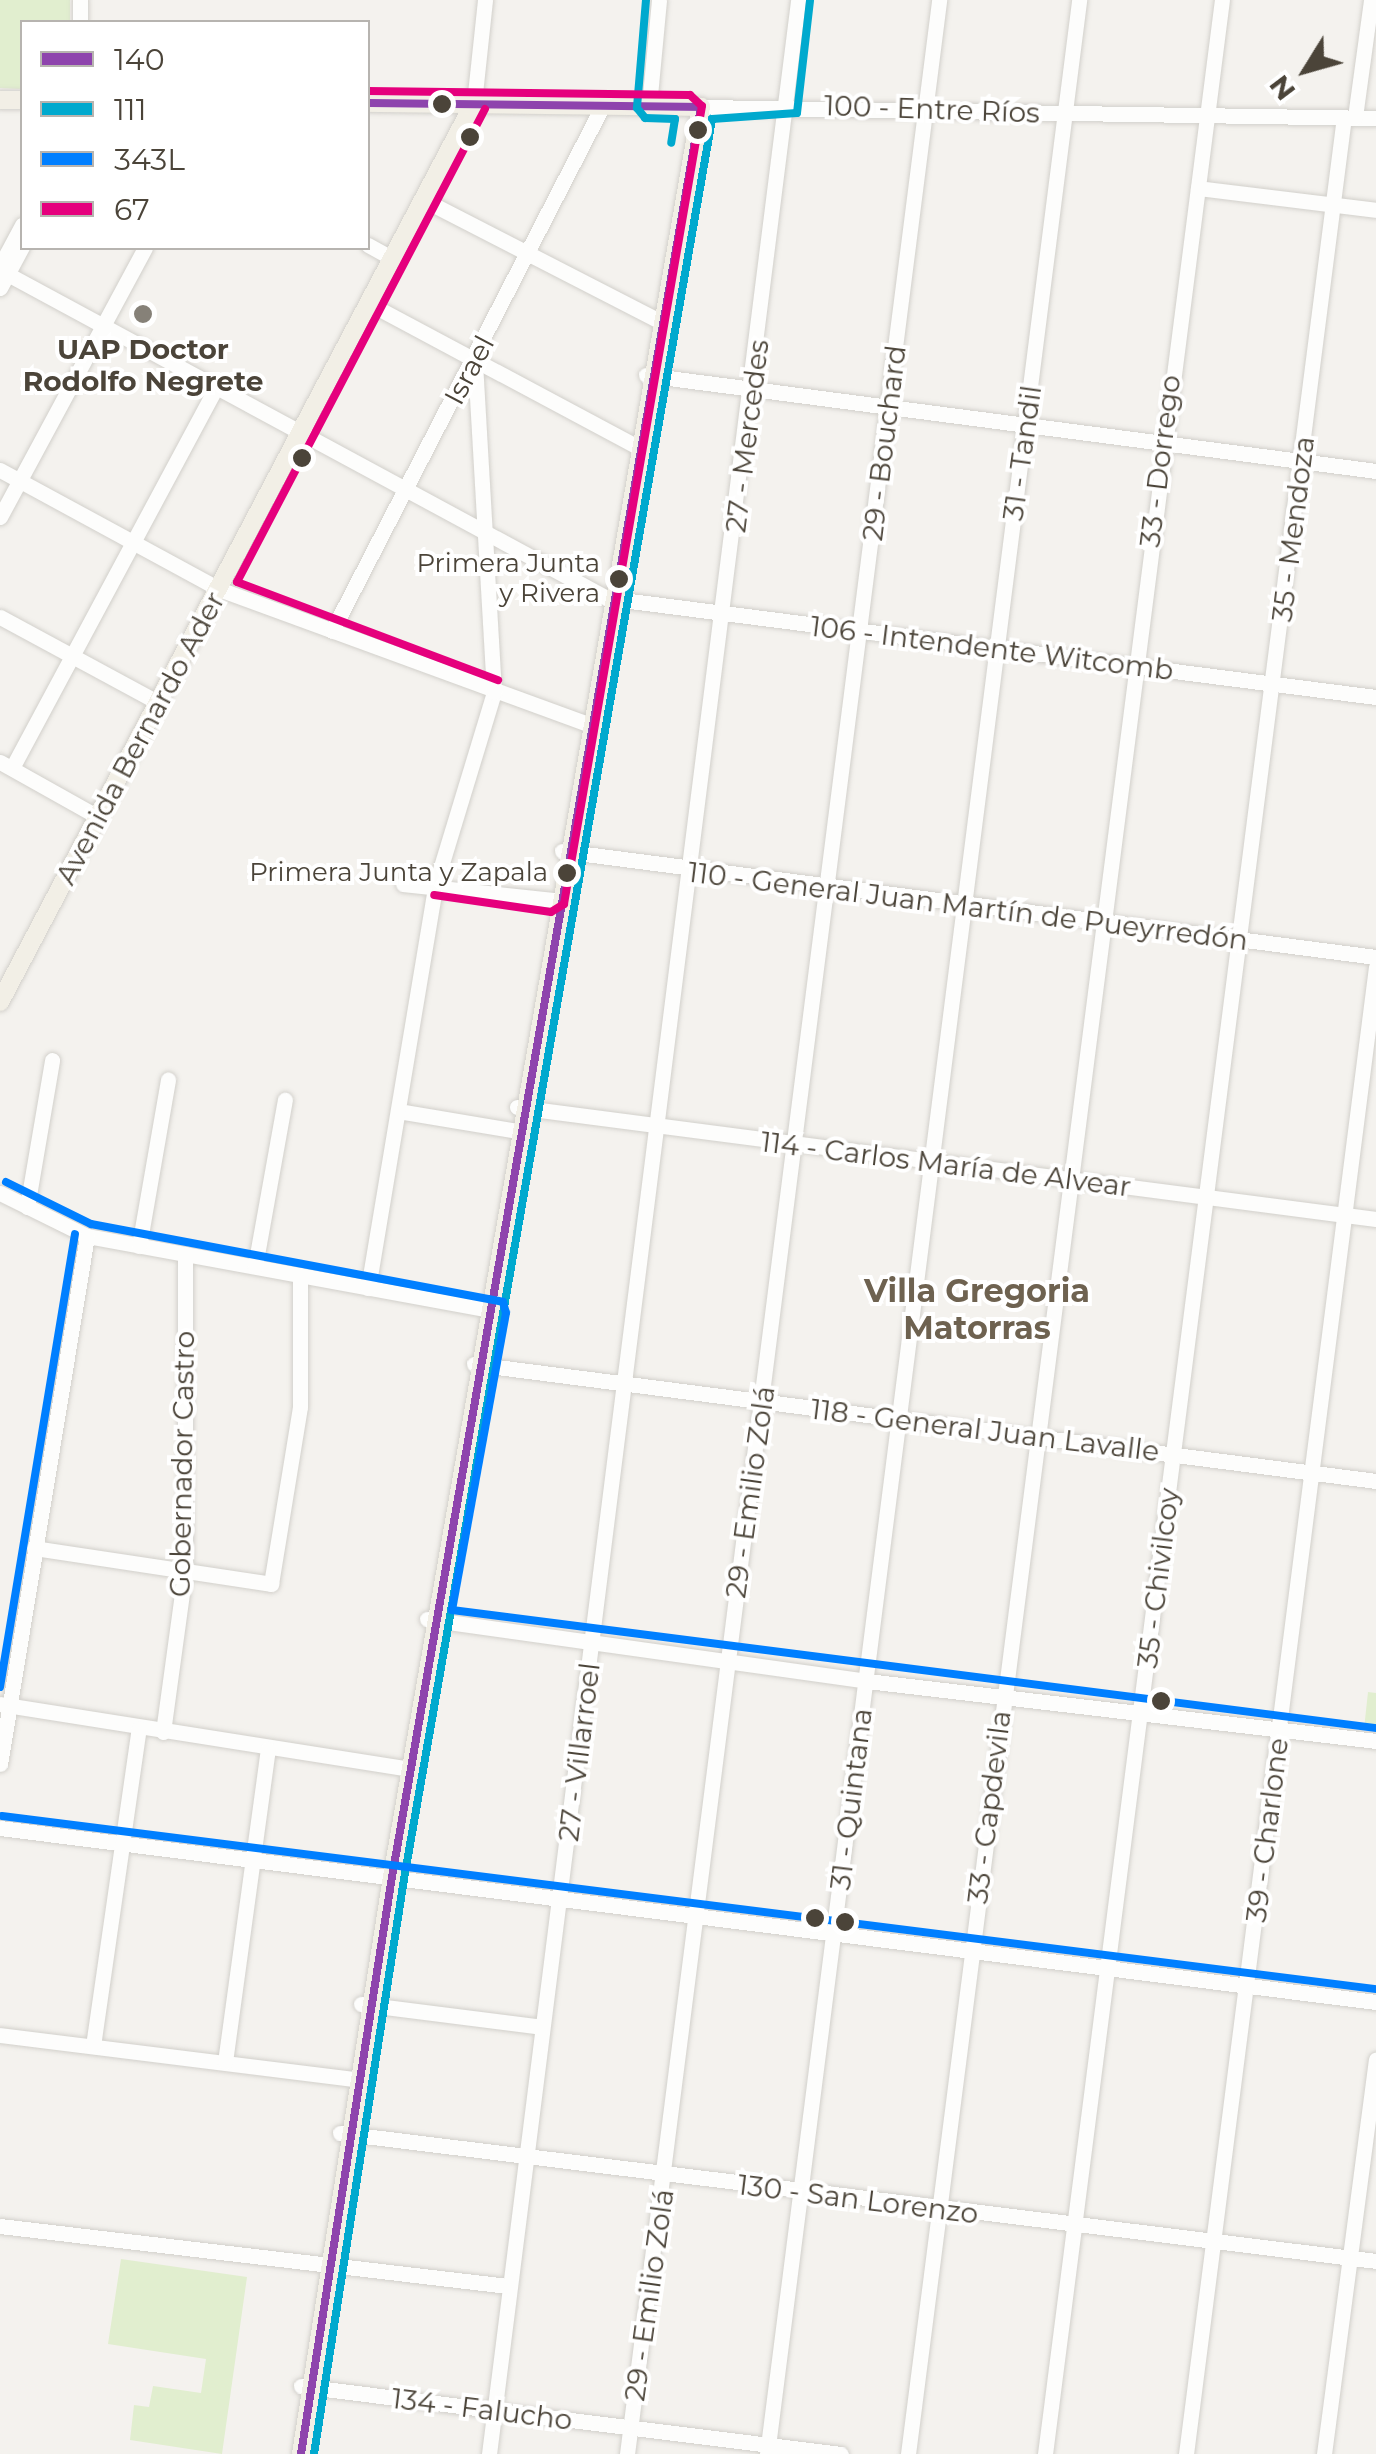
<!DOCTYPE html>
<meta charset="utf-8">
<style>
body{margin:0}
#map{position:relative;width:1376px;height:2454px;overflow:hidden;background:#f4f2ee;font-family:Montserrat,sans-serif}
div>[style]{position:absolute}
.green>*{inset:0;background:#e1eecf}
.roads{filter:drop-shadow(0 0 2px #d2d0cb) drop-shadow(0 0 2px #d2d0cb)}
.minor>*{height:15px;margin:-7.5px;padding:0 7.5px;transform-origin:7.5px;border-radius:7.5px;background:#fdfdfc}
.major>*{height:18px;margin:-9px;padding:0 9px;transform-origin:9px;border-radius:9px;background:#f2efe6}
.bus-1>*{height:8px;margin:-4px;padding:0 4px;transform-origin:4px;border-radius:4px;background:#8e44ad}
.bus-2>*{height:8px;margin:-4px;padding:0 4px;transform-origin:4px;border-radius:4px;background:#00a9ce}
.bus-3>*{height:8px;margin:-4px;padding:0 4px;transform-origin:4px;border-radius:4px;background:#007fff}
.bus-4>*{height:8px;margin:-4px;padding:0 4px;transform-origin:4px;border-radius:4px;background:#e5007d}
.dots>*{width:28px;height:28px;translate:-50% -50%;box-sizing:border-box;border:5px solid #fff;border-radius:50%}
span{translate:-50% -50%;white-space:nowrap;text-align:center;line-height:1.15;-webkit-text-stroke:8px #fff;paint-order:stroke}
.bus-label{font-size:26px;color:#4b4439}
.right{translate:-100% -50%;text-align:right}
.street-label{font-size:28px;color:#4b4439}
.poi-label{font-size:28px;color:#4b4439;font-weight:700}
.quarter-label{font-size:32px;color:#6e6250;font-weight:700}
.legend{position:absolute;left:20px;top:20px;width:350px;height:230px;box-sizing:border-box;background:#fff;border:2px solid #b7b4b0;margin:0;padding:12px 18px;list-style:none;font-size:30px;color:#4b4439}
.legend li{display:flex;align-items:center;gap:20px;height:50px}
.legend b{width:50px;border:2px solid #b7b4b0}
.north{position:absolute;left:1256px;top:20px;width:100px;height:100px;-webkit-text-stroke:8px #fff;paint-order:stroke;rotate:233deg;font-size:28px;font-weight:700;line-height:40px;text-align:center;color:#4b4439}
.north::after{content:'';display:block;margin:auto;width:35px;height:45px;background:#4b4439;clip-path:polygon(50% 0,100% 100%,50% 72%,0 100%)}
</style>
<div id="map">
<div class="green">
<div style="clip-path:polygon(0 0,70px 0,70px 22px,22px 22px,22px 89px,0 88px)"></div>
<div style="clip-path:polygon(1368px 1692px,1376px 1693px,1376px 1731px,1364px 1729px)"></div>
<div style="clip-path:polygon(121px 2259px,247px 2277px,222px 2454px,130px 2440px,134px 2405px,149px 2407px,153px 2386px,201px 2393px,206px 2359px,108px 2344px)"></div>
</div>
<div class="roads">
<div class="minor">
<div style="left:80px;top:22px;width:22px;rotate:-90deg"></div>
<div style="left:474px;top:103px;width:104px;rotate:-83.9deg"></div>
<div style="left:649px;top:106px;width:106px;rotate:-84.6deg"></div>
<div style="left:701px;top:107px;width:675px;rotate:0.93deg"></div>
<div style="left:1355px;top:117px;width:118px;rotate:-82.2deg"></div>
<div style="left:1198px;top:188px;width:179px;rotate:7deg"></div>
<div style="left:424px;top:200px;width:269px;rotate:27.2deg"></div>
<div style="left:368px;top:245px;width:29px;rotate:29deg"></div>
<div style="left:0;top:266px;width:47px;rotate:-61.8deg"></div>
<div style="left:0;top:270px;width:690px;rotate:28.39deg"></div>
<div style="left:607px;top:598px;width:775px;rotate:7.34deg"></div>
<div style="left:0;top:288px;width:47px;rotate:-61.8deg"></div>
<div style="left:370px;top:304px;width:308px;rotate:28.1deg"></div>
<div style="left:646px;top:375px;width:736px;rotate:7.49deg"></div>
<div style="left:0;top:470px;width:249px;rotate:28.5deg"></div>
<div style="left:219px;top:589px;width:398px;rotate:20.1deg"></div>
<div style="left:0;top:517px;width:306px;rotate:-61.7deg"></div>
<div style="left:0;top:617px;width:181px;rotate:28.4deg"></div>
<div style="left:332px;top:631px;width:589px;rotate:-62.74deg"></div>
<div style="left:0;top:762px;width:112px;rotate:29.3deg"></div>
<div style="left:12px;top:768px;width:430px;rotate:-61.8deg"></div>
<div style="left:562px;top:851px;width:821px;rotate:7.42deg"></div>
<div style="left:403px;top:884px;width:160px;rotate:6.1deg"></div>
<div style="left:517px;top:1107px;width:866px;rotate:7.43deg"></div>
<div style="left:398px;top:1111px;width:128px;rotate:9.5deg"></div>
<div style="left:0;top:1193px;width:97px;rotate:26.3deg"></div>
<div style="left:87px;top:1236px;width:414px;rotate:10.4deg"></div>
<div style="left:27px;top:1207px;width:149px;rotate:-80.3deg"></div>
<div style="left:139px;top:1246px;width:169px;rotate:-80.1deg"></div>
<div style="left:255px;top:1266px;width:169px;rotate:-79.8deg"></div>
<div style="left:368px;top:1288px;width:411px;rotate:-80.5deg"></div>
<div style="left:436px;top:883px;width:200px;rotate:-73.1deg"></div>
<div style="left:494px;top:692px;width:334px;rotate:-93.3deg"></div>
<div style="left:474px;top:1364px;width:910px;rotate:7.39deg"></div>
<div style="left:34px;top:1548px;width:240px;rotate:8.6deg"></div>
<div style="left:271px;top:1584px;width:179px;rotate:-80.7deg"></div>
<div style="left:300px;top:1407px;width:132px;rotate:-90deg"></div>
<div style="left:427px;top:1619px;width:444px;rotate:8deg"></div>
<div style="left:867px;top:1681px;width:513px;rotate:6.72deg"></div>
<div style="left:0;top:1704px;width:416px;rotate:9deg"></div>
<div style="left:163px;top:1732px;width:162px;rotate:-82.2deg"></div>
<div style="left:185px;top:1571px;width:317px;rotate:-90deg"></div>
<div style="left:0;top:1764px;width:535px;rotate:-80.64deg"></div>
<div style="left:0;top:1828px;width:1387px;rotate:7.21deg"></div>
<div style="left:361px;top:2004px;width:182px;rotate:7.2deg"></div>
<div style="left:0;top:2035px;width:363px;rotate:7.1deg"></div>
<div style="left:93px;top:2046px;width:321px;rotate:-81.8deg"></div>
<div style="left:225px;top:2062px;width:316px;rotate:-82.2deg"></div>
<div style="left:340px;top:2133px;width:1044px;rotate:7.04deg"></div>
<div style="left:0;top:2226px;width:512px;rotate:6.74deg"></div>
<div style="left:301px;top:2386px;width:544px;rotate:7.18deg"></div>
<div style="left:489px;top:2454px;width:2473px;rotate:-82.82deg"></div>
<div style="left:627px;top:2454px;width:2474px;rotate:-82.75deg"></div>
<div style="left:767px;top:2454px;width:2474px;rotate:-82.75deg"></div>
<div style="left:908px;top:2454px;width:2474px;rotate:-82.71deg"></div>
<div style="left:1045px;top:2454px;width:2356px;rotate:-82.71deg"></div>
<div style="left:1186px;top:2454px;width:1499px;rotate:-82.72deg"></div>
<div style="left:1324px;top:2454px;width:398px;rotate:-82.5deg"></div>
</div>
<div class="major">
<div style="left:0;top:100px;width:22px"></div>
<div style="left:0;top:1002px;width:1016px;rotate:-62.2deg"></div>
<div style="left:301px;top:2454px;width:584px;rotate:-81.04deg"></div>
<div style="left:392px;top:1877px;width:1797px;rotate:-80.1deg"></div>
<div style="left:701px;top:107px;width:333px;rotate:-179.3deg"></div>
</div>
</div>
<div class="bus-1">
<div style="left:301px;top:2454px;width:584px;rotate:-81.04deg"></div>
<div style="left:392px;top:1877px;width:1797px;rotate:-80.1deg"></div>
<div style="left:701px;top:107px;width:333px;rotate:-179.3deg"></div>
</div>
<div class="bus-2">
<div style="left:646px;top:0;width:108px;rotate:94.8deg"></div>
<div style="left:637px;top:108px;width:13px;rotate:51deg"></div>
<div style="left:645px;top:118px;width:30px;rotate:2deg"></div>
<div style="left:675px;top:119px;width:24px;rotate:99deg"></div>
<div style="left:314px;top:2454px;width:582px;rotate:-81.1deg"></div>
<div style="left:404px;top:1879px;width:1787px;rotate:-80.07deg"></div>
<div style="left:712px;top:119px;width:85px;rotate:-4deg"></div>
<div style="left:797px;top:113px;width:113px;rotate:-83.4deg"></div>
</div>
<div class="bus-3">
<div style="left:6px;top:1182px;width:95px;rotate:26.3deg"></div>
<div style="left:91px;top:1224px;width:419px;rotate:10.7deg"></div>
<div style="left:503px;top:1302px;width:11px;rotate:75deg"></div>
<div style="left:506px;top:1313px;width:302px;rotate:100.3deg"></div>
<div style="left:452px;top:1610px;width:932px;rotate:7.28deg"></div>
<div style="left:0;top:1687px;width:459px;rotate:-80.6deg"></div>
<div style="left:2px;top:1816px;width:1385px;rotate:7.18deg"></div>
</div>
<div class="bus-4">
<div style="left:368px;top:91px;width:322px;rotate:0.7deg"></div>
<div style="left:690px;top:95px;width:16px;rotate:43deg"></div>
<div style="left:702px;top:106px;width:810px;rotate:99.81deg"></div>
<div style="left:564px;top:904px;width:15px;rotate:148deg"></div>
<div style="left:551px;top:912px;width:118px;rotate:-171.7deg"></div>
<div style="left:485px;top:109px;width:534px;rotate:117.67deg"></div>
<div style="left:237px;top:582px;width:279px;rotate:20.6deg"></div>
</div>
<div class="dots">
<div style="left:442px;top:104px;background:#4b4439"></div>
<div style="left:698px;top:130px;background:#4b4439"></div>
<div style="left:470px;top:137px;background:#4b4439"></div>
<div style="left:143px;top:314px;background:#868178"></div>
<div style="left:302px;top:458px;background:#4b4439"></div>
<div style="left:619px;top:579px;background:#4b4439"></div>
<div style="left:567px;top:873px;background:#4b4439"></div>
<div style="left:1161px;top:1701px;background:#4b4439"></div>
<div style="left:815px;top:1918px;background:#4b4439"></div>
<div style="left:845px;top:1922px;background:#4b4439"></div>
</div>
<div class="bus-label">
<span class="right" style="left:600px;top:579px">Primera Junta<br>y Rivera</span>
<span class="right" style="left:548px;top:873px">Primera Junta y Zapala</span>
</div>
<div class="street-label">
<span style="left:932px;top:109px;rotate:2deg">100 - Entre Ríos</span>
<span style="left:469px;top:370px;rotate:-62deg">Israel</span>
<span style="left:747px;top:436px;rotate:-83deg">27 - Mercedes</span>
<span style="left:884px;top:443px;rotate:-83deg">29 - Bouchard</span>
<span style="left:1022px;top:453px;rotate:-82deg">31 - Tandil</span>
<span style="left:1160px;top:461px;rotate:-83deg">33 - Dorrego</span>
<span style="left:1293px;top:529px;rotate:-83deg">35 - Mendoza</span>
<span style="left:992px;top:648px;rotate:7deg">106 - Intendente Witcomb</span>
<span style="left:140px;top:738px;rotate:-62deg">Avenida Bernardo Ader</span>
<span style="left:968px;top:906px;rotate:7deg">110 - General Juan Martín de Pueyrredón</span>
<span style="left:946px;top:1164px;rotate:7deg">114 - Carlos María de Alvear</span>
<span style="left:985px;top:1430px;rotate:7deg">118 - General Juan Lavalle</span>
<span style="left:182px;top:1464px;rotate:-89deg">Gobernador Castro</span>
<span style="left:750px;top:1492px;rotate:-82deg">29 - Emilio Zolá</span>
<span style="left:1158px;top:1578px;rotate:-83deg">35 - Chivilcoy</span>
<span style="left:579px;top:1752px;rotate:-83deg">27 - Villarroel</span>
<span style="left:851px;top:1799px;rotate:-83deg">31 - Quintana</span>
<span style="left:989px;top:1807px;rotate:-83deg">33 - Capdevila</span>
<span style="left:1267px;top:1830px;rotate:-83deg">39 - Charlone</span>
<span style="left:858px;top:2199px;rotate:7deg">130 - San Lorenzo</span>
<span style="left:649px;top:2295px;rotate:-82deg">29 - Emilio Zolá</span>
<span style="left:482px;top:2409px;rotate:7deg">134 - Falucho</span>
</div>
<div class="poi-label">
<span style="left:143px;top:365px">UAP Doctor<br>Rodolfo Negrete</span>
</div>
<div class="quarter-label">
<span style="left:977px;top:1310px">Villa Gregoria<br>Matorras</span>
</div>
<ul class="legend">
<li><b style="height:12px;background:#8e44ad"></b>140</li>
<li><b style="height:12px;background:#00a9ce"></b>111</li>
<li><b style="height:12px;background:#007fff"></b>343L</li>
<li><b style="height:12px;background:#e5007d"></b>67</li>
</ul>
<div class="north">N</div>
</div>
